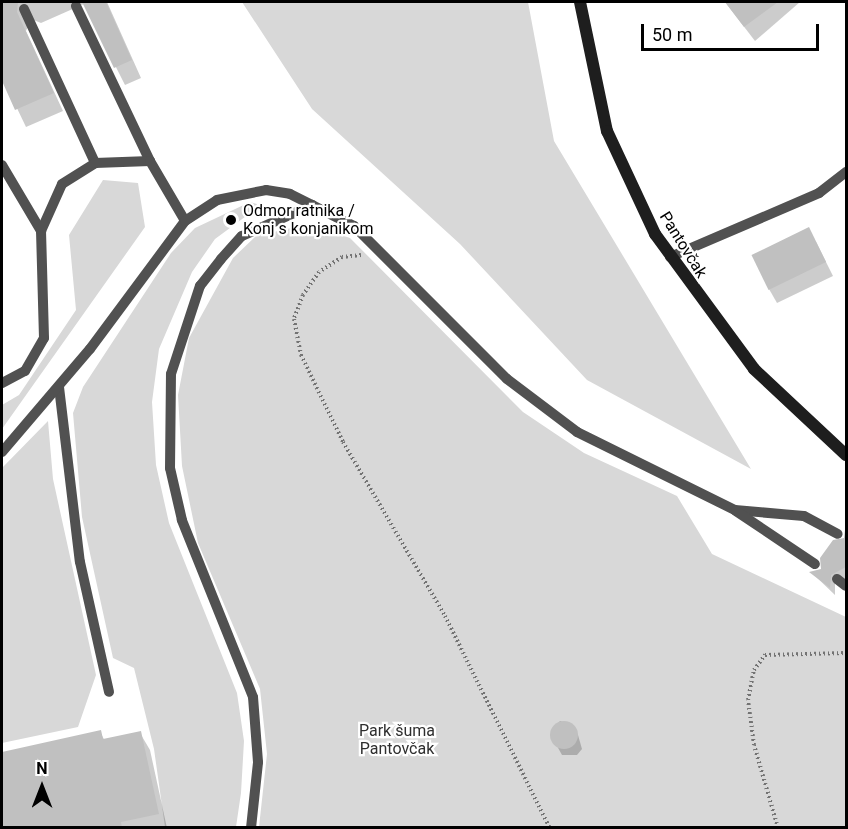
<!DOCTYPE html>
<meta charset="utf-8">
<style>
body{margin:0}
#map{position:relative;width:848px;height:829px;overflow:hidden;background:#fff;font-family:Roboto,sans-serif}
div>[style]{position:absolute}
.green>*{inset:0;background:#d8d8d8}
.shadow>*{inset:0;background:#0003}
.building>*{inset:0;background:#c0c0c0;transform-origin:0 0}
.round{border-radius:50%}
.path>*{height:4px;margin-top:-2px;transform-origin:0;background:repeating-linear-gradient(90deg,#737373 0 1.5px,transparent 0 4.5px)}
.service>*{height:10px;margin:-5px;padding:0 5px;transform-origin:5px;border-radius:5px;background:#515151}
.secondary>*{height:12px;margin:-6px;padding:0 6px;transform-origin:6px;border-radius:6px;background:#1e1e1e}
.dots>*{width:16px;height:16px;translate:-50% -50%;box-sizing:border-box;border:3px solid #fff;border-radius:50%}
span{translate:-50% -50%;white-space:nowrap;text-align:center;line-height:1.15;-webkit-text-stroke:4.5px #fff;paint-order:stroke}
.poi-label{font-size:16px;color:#000}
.left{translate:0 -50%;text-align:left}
.street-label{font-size:16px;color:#000}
.park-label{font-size:16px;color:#2f2f2f}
.frame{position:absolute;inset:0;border:3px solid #000;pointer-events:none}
.north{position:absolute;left:12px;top:757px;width:60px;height:60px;-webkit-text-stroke:4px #fff;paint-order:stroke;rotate:0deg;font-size:16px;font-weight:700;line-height:24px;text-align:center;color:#000}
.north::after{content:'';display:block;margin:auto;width:21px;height:27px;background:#000;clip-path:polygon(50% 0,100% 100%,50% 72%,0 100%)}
.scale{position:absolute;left:641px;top:24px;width:178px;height:27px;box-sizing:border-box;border:3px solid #000;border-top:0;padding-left:8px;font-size:18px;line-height:21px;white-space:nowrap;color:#000;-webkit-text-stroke:4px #fff;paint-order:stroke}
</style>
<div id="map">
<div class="green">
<div style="clip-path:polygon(242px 2px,528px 2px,554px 141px,751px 469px,587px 380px,460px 244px,312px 109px)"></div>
<div style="clip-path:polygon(103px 180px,138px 183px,145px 227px,2px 429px,2px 405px,19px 395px,76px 310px,69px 235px)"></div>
<div style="clip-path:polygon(250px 202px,257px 204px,253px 211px,215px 239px,192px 272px,159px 349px,152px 402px,156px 465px,169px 523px,237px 693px,244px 741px,241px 793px,236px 827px,165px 827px,154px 749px,134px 668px,113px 658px,82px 517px,73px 413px,83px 387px,171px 253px,195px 228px)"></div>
<div style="clip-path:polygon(309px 224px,350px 238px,523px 412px,584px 453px,677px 496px,712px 554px,846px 617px,846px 827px,259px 827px,267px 754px,260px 689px,198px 543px,182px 466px,178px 395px,189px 338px,233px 258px,256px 236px)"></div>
<div style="clip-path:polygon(48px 421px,53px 479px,96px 675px,78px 727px,2px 743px,2px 468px)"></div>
</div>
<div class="shadow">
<div style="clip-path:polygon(2px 2px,107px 2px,141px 78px,125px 85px,84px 4px,41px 23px,31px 19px,26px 31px,63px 111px,26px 127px,2px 77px)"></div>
<div style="clip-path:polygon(725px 2px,800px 2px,755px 41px)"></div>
<div style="clip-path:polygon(816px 242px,833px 276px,777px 303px,769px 289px)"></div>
<div style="clip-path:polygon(846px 524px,846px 582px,835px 584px,835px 595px,812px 573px,822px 570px,834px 541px,846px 539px)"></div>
<div style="clip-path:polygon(560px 721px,572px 725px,578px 735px,582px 749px,577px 755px,562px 755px,557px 746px,551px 731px)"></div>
<div style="clip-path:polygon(100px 732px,105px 741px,140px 733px,150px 750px,167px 828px,2px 828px,2px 753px)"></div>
</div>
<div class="building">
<div style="clip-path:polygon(2px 2px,18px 2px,17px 12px,54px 93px,15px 110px,2px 81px)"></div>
<div style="clip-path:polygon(82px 2px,106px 2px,132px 60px,114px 68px)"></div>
<div style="clip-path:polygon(725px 2px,778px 2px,744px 27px)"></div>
<div style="left:809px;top:227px;width:39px;height:64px;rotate:64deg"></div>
<div style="clip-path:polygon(846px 521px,846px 567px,831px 575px,830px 588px,809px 572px,821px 569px,820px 558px,833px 540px,844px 538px)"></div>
<div class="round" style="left:550px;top:721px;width:28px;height:28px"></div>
<div style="clip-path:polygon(101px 730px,103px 739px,141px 731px,159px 814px,121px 822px,122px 828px,2px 828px,2px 752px)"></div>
</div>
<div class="path">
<div style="left:361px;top:255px;width:19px;rotate:174deg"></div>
<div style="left:342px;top:257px;width:27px;rotate:147deg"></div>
<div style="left:319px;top:272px;width:28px;rotate:125deg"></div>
<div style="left:303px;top:295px;width:26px;rotate:111deg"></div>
<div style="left:294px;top:319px;width:37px;rotate:79deg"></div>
<div style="left:301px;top:355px;width:97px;rotate:64.2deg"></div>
<div style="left:343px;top:442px;width:202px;rotate:59.6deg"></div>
<div style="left:445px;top:616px;width:237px;rotate:63.7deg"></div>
<div style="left:778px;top:828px;width:86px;rotate:-106.1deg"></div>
<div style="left:754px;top:745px;width:45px;rotate:-97.6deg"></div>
<div style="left:748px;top:700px;width:31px;rotate:-79deg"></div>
<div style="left:754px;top:670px;width:19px;rotate:-54deg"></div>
<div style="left:765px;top:655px;width:81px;rotate:-1.4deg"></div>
</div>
<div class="service">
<div style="left:76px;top:6px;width:172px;rotate:64.5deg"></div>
<div style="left:24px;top:9px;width:170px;rotate:65.2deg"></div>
<div style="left:2px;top:165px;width:77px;rotate:59.4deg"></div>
<div style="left:670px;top:257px;width:162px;rotate:-23.2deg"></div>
<div style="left:819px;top:193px;width:34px;rotate:-38deg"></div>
<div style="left:2px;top:383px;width:26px;rotate:-28deg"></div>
<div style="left:25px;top:371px;width:38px;rotate:-60deg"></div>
<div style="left:44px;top:338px;width:107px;rotate:-91.6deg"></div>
<div style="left:41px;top:231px;width:51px;rotate:-65.9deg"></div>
<div style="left:62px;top:184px;width:39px;rotate:-32deg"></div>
<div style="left:95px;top:163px;width:55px;rotate:-2.1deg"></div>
<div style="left:150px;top:161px;width:69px;rotate:59.7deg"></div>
<div style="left:59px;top:387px;width:176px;rotate:83.2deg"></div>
<div style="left:80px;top:562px;width:133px;rotate:77.4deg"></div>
<div style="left:2px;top:452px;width:135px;rotate:-49.5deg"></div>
<div style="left:90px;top:349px;width:159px;rotate:-53.4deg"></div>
<div style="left:185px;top:221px;width:38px;rotate:-33deg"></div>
<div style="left:217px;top:200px;width:50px;rotate:-11.5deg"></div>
<div style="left:266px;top:190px;width:24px;rotate:9deg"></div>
<div style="left:290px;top:194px;width:72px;rotate:26.6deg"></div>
<div style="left:354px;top:226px;width:216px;rotate:45deg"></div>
<div style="left:507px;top:379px;width:88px;rotate:37.1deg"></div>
<div style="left:577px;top:432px;width:176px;rotate:26.3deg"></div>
<div style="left:735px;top:510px;width:69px;rotate:5deg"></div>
<div style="left:804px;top:516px;width:38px;rotate:28deg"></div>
<div style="left:736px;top:511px;width:95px;rotate:33.9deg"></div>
<div style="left:837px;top:579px;width:11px;rotate:38deg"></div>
<div style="left:251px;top:828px;width:66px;rotate:-83.9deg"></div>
<div style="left:258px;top:762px;width:65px;rotate:-94.4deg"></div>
<div style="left:253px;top:697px;width:191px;rotate:-111.9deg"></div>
<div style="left:182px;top:520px;width:53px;rotate:-103deg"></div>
<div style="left:170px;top:468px;width:94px;rotate:-89.4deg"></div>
<div style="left:171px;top:374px;width:93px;rotate:-71.8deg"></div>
<div style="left:200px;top:286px;width:34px;rotate:-52deg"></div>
<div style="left:221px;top:259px;width:31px;rotate:-48deg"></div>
<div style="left:242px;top:236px;width:77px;rotate:-23.9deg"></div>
</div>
<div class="secondary">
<div style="left:580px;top:2px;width:132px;rotate:78.2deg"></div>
<div style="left:607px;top:131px;width:114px;rotate:65deg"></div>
<div style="left:655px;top:234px;width:167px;rotate:53.7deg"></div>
<div style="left:754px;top:369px;width:126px;rotate:43.1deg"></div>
</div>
<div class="dots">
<div style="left:231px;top:220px;background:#000"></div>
</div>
<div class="poi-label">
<span class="left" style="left:243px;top:220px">Odmor ratnika /<br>Konj s konjanikom</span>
</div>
<div class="street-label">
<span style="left:683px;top:245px;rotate:58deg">Pantovčak</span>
</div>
<div class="park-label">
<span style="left:397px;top:740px">Park šuma<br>Pantovčak</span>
</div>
<div class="frame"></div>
<div class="north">N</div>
<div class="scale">50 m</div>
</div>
